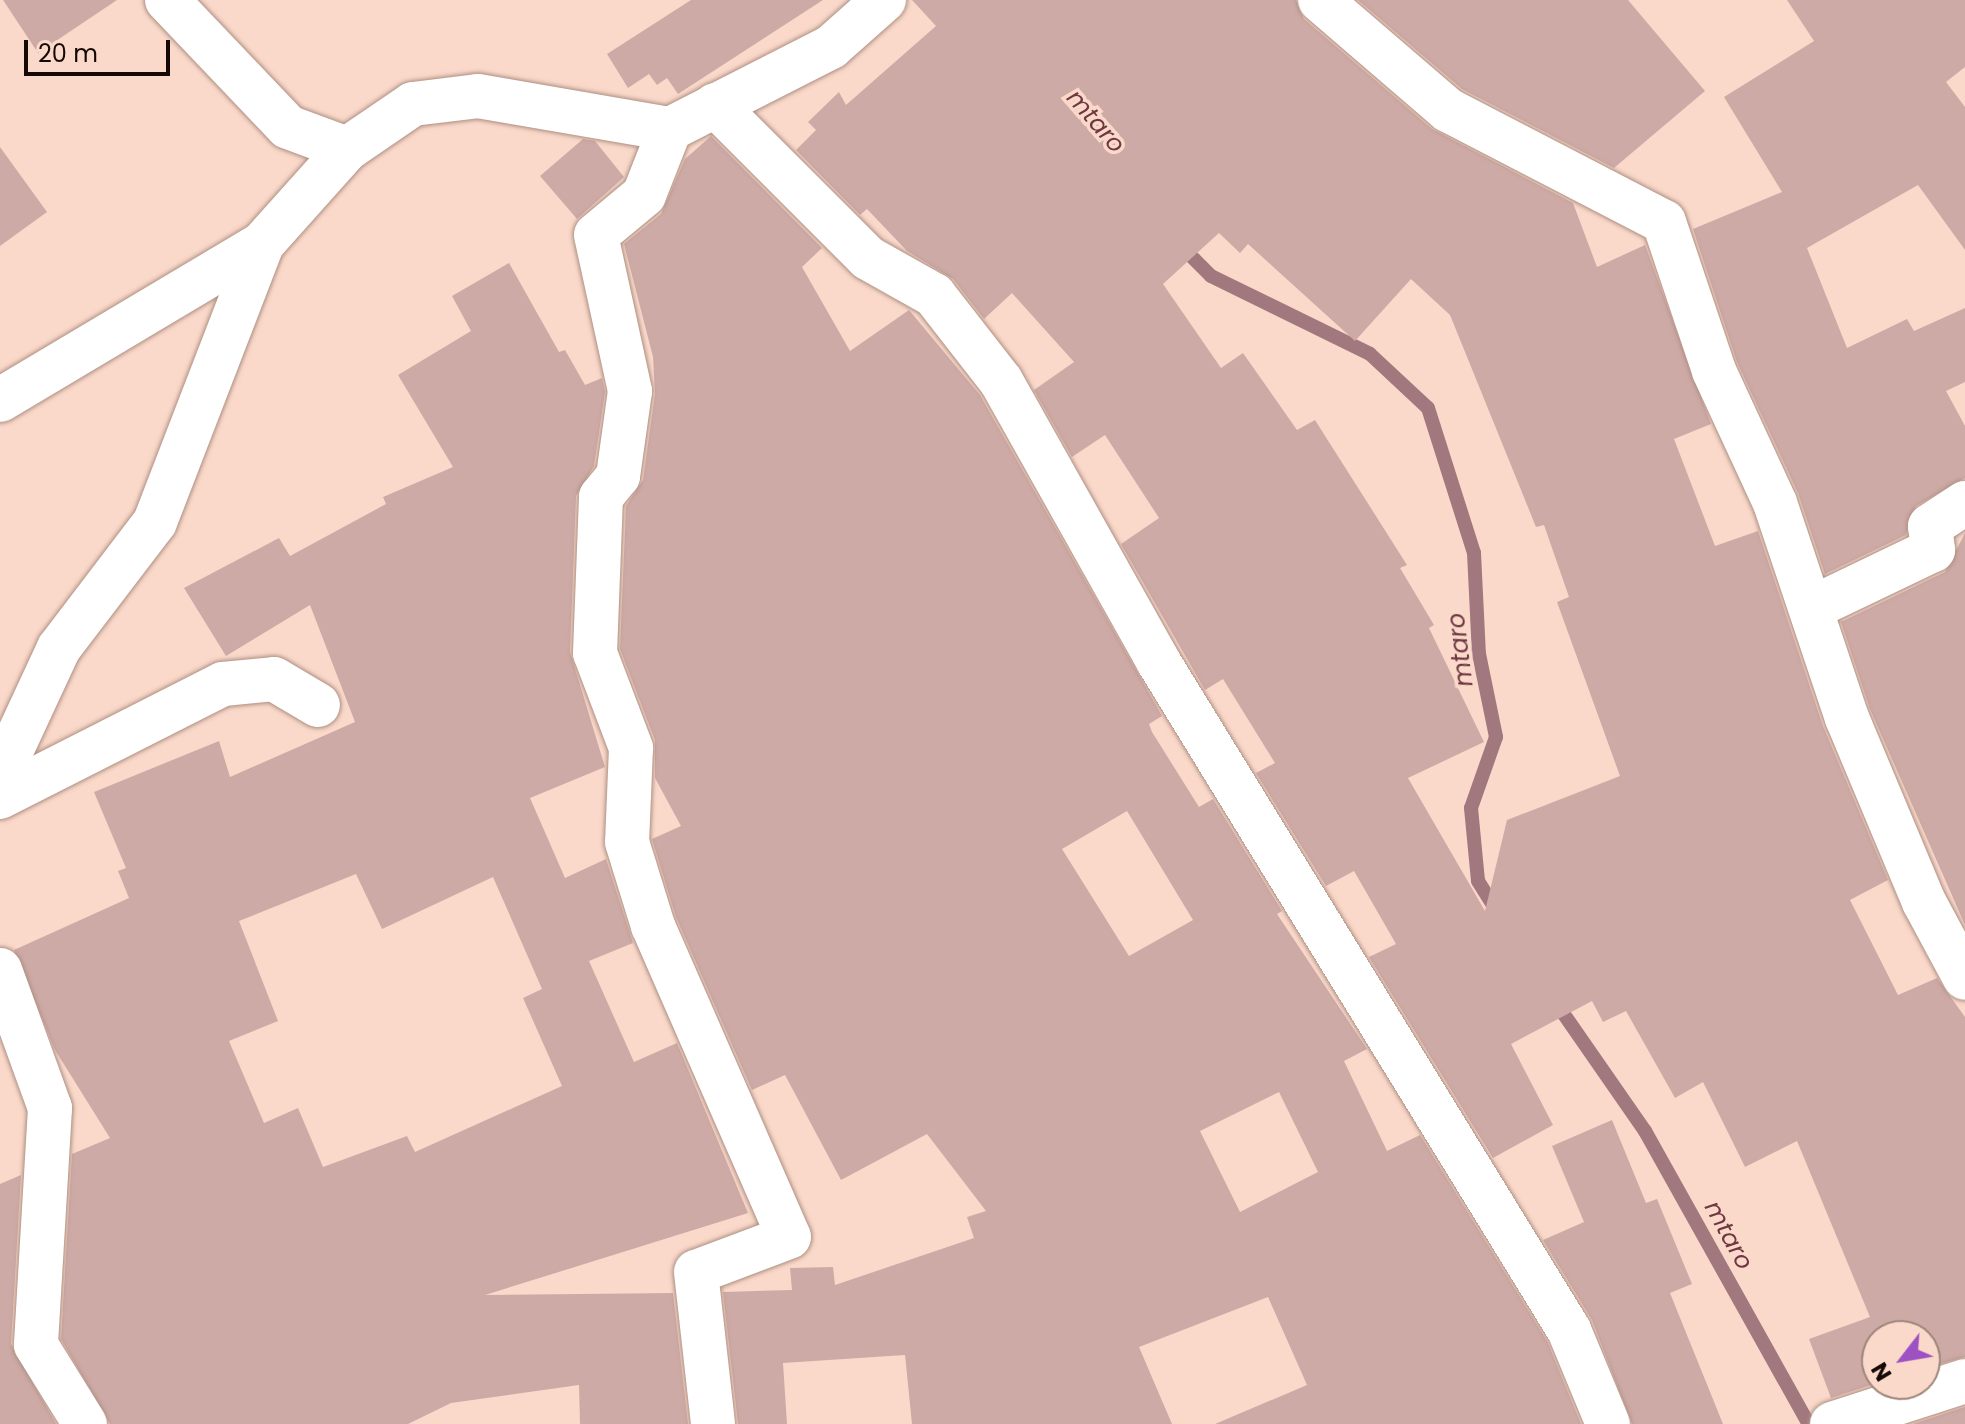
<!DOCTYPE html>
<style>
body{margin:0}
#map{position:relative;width:1965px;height:1424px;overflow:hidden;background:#fad9ca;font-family:Poppins,sans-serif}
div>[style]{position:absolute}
.stream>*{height:14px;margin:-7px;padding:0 7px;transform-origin:7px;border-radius:7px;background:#a1787e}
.building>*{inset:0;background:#ceaaa6}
.roads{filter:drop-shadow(0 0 2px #ae8f82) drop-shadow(0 0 2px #ae8f82)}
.street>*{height:44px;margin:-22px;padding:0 22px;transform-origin:22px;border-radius:22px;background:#fff}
span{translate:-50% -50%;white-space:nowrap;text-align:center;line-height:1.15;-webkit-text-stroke:7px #fad9ca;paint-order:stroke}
.water-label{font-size:24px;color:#6f3742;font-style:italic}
.north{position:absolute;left:1861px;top:1320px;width:80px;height:80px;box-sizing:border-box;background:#fad9ca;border:2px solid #9e867b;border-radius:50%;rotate:239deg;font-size:22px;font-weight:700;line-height:32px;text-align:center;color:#140905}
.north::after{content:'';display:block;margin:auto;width:28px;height:36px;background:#9e51c2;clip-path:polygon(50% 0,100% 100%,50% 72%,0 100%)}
.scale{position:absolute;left:24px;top:40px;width:146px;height:36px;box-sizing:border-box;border:4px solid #140905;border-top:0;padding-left:10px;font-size:24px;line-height:28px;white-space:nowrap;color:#140905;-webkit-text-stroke:6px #fad9ca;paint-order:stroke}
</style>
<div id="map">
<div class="stream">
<div style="left:1180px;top:245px;width:44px;rotate:45deg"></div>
<div style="left:1211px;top:276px;width:177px;rotate:26.1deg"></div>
<div style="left:1370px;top:354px;width:79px;rotate:43deg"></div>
<div style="left:1428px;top:408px;width:152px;rotate:72.4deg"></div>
<div style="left:1474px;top:553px;width:101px;rotate:87.2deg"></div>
<div style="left:1479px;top:654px;width:85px;rotate:78.4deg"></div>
<div style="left:1496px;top:737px;width:75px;rotate:109.4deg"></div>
<div style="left:1471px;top:808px;width:73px;rotate:84.5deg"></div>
<div style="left:1478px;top:881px;width:36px;rotate:58deg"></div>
<div style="left:1554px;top:1000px;width:160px;rotate:55.2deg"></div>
<div style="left:1645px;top:1131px;width:336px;rotate:60.8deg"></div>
</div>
<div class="building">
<div style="clip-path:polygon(3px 0,117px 0,38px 53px)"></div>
<div style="clip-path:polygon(691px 0,823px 0,678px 94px,667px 78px,657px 85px,649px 74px,628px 88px,607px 54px)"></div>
<div style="clip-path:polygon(evenodd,912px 0,1296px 0,1304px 19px,1432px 129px,1573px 203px,1597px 267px,1645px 245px,1711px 424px,1674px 439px,1715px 546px,1758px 531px,1823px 726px,1888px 880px,1850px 900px,1898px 995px,1937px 978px,1965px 1017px,1965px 1357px,1925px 1368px,1925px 1336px,1877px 1336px,1877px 1383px,1831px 1398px,1809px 1339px,1870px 1317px,1797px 1141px,1745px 1167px,1703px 1082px,1675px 1098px,1626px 1011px,1603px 1022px,1592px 1001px,1511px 1044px,1553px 1125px,1493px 1158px,1369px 957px,1396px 944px,1354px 871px,1326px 886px,1256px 773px,1275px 763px,1223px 679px,1205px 690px,1121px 544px,1159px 518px,1105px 435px,1072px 457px,1034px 390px,1074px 362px,1012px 293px,984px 319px,953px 279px,907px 251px,867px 209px,860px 215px,796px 150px,816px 130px,808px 122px,839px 92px,846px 105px,936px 26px,912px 0,1219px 233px,1240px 253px,1248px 244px,1355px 341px,1411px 279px,1450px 315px,1536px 527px,1544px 525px,1569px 597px,1557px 602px,1620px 776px,1507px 820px,1485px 911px,1408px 778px,1484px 742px,1429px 628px,1434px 625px,1400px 568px,1407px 565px,1315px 420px,1297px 430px,1243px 353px,1221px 368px,1163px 284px,1219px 233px)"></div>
<div style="clip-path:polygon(1358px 0,1628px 0,1705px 91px,1614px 168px,1462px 89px)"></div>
<div style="clip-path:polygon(1787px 0,1965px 0,1965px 67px,1946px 82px,1965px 107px,1965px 250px,1918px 185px,1807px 248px,1847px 348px,1907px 319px,1914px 331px,1965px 308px,1965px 382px,1946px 391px,1965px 426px,1965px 478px,1916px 506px,1906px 535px,1825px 574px,1798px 493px,1737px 362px,1693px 229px,1782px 192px,1724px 97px,1814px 41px)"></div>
<div style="clip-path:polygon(evenodd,711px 136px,822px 248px,802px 267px,850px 351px,909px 310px,980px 395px,1162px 716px,1149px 724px,1152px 732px,1199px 807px,1213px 799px,1282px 911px,1277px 914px,1367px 1049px,1344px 1061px,1387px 1151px,1420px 1135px,1547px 1341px,1581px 1424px,1215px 1424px,1307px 1385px,1268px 1297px,1139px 1347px,1172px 1424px,912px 1424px,905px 1355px,783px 1363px,787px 1424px,738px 1424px,723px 1292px,792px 1290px,790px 1268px,833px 1267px,835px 1285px,974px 1238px,967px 1217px,986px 1211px,927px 1134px,841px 1180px,785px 1075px,752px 1090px,676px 917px,652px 839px,681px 826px,655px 778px,655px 740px,620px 649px,626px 506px,643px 480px,655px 394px,653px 357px,624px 244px,661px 214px,685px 159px,711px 136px,1127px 811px,1193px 920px,1129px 956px,1062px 849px,1127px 811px,711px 136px,1279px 1092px,1318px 1172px,1240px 1212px,1200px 1131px,1279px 1092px)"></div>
<div style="clip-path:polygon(583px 139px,595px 141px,624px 177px,577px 219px,540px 176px)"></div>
<div style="clip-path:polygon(0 147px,47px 212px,0 246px)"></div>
<div style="clip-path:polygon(evenodd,509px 263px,559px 352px,565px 350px,585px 385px,602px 378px,605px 392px,594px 466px,576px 496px,570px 652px,605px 767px,530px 798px,565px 878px,606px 859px,633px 943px,589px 961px,634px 1062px,677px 1043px,748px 1213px,485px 1295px,673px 1293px,688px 1424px,580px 1424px,579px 1385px,451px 1403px,408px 1424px,110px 1424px,61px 1339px,72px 1154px,110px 1138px,55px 1050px,14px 950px,129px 898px,118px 871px,126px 868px,94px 792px,219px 741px,230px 777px,355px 722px,310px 605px,226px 656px,184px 588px,279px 538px,290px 556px,386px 504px,383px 497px,453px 467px,398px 375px,471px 331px,452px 296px,509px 263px,356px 874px,382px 929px,493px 877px,542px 989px,523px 998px,562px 1086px,415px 1152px,407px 1136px,323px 1167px,298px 1108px,264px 1123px,229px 1041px,278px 1021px,239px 921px,356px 874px)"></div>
<div style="clip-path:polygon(1965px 533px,1965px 925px,1870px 709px,1841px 622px,1945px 572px)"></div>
<div style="clip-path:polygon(1612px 1120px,1646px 1203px,1657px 1199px,1692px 1284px,1670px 1293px,1723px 1424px,1632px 1424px,1592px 1320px,1543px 1240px,1584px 1222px,1552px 1146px)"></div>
<div style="clip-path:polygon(21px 1175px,11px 1344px,56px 1424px,0 1424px,0 1184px)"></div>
<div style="clip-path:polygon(1965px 1407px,1965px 1424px,1913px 1424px)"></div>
</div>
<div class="roads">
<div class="street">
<div style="left:167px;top:0;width:175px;rotate:46.4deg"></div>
<div style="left:288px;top:127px;width:63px;rotate:20.4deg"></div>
<div style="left:1320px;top:0;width:169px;rotate:40.7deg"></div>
<div style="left:1448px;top:110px;width:243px;rotate:27.4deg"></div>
<div style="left:1664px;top:222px;width:157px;rotate:71.4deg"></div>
<div style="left:1714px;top:371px;width:145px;rotate:65.2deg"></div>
<div style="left:1775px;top:503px;width:227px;rotate:71.5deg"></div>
<div style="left:1847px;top:718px;width:199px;rotate:67.3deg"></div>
<div style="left:1924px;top:902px;width:86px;rotate:61.7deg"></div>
<div style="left:715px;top:105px;width:216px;rotate:45deg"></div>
<div style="left:868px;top:258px;width:76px;rotate:29.3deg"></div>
<div style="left:934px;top:295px;width:109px;rotate:52.1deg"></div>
<div style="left:1001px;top:381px;width:321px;rotate:60.7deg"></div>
<div style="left:1158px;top:661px;width:785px;rotate:58.44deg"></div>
<div style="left:1569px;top:1330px;width:102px;rotate:67.5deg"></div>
<div style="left:670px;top:129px;width:71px;rotate:111.5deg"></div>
<div style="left:644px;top:195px;width:62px;rotate:140.2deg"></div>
<div style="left:596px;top:235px;width:160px;rotate:77.7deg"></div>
<div style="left:630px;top:391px;width:86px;rotate:98deg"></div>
<div style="left:618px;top:476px;width:27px;rotate:129deg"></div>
<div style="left:601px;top:497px;width:156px;rotate:92.2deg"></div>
<div style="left:595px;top:653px;width:102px;rotate:69.2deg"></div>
<div style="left:631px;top:748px;width:94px;rotate:92.4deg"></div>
<div style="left:627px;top:842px;width:88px;rotate:72.8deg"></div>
<div style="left:653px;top:926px;width:339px;rotate:66.4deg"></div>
<div style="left:789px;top:1237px;width:99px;rotate:159.4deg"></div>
<div style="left:696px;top:1272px;width:153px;rotate:83.6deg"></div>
<div style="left:0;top:400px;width:305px;rotate:-30.8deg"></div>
<div style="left:1814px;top:607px;width:132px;rotate:-25.6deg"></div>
<div style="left:1933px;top:550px;width:24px;rotate:-97deg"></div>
<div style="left:1930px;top:526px;width:42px;rotate:-33.3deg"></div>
<div style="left:0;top:775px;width:140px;rotate:-65.1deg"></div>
<div style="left:59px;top:648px;width:158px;rotate:-52.7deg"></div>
<div style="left:155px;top:522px;width:298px;rotate:-68.9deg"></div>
<div style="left:262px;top:244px;width:127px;rotate:-48.2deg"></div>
<div style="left:347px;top:149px;width:80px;rotate:-34.3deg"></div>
<div style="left:413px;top:104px;width:65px;rotate:-7deg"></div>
<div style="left:478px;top:96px;width:195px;rotate:9.8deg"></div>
<div style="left:670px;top:129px;width:181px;rotate:-27deg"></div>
<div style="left:831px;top:47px;width:71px;rotate:-41.6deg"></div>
<div style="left:0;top:797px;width:250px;rotate:-26.9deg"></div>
<div style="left:223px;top:684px;width:51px;rotate:-5.6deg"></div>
<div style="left:274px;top:679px;width:51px;rotate:30.6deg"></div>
<div style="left:0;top:970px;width:147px;rotate:70.1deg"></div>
<div style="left:50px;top:1108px;width:237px;rotate:93.4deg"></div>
<div style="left:36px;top:1345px;width:93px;rotate:58.2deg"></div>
<div style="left:1832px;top:1424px;width:140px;rotate:-17.9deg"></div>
</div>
</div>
<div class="water-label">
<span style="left:1096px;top:121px;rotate:49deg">mtaro</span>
<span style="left:1460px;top:650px;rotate:-97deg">mtaro</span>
<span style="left:1729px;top:1235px;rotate:61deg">mtaro</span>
</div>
<div class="north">N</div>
<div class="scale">20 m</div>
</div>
